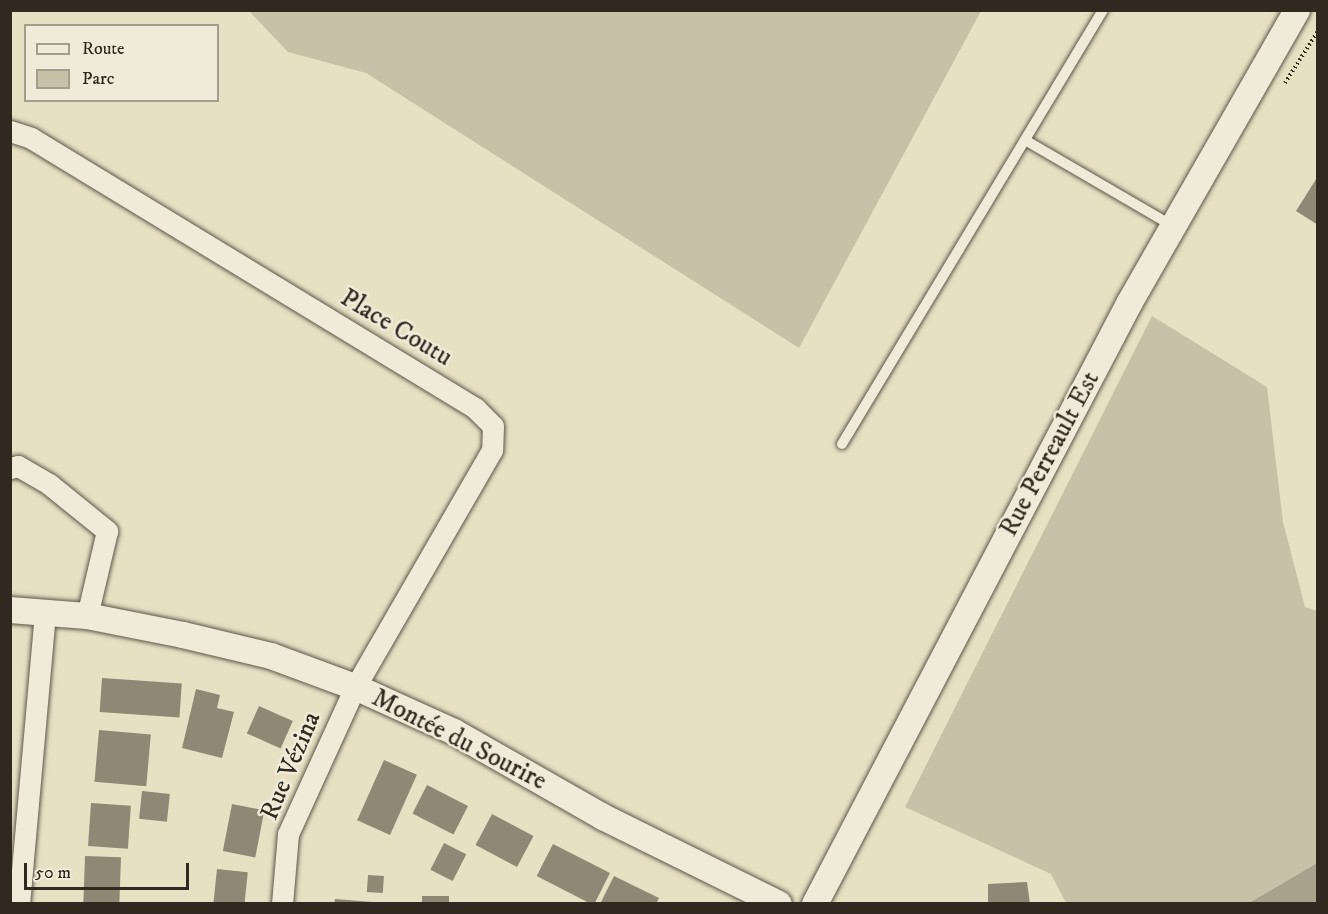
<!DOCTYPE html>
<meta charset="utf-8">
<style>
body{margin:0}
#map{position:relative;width:1328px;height:914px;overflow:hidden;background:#e7e0c3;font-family:"IM FELL DW Pica",serif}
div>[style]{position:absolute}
.green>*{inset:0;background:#c8c1a7}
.water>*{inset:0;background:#a9a18c}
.building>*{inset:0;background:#908875;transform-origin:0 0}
.path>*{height:4px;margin-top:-2px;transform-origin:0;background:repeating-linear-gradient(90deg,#312820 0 1.5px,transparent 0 4.5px)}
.roads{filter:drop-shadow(0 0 2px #5e5649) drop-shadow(0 0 2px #5e5649)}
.service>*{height:10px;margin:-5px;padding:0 5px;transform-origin:5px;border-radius:5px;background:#efebd8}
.minor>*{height:21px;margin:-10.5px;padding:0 10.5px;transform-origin:10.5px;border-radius:10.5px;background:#efebd8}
.tertiary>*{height:26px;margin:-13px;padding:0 13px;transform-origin:13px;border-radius:13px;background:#efebd8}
span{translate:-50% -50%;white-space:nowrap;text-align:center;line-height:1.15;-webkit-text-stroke:5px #efebd8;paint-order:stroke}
.street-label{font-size:26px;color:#312820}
.frame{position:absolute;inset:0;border:12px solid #312820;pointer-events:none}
.legend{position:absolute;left:24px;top:24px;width:195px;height:78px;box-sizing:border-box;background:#efebd8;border:2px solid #a39d8e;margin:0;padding:8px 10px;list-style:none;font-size:18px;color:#312820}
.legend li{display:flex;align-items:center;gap:12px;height:30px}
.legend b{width:30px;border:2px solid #a39d8e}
.scale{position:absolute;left:24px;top:863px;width:165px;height:27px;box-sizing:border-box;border:3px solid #312820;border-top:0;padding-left:8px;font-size:18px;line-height:21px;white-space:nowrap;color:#312820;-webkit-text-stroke:4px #efebd8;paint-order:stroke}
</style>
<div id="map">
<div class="green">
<div style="clip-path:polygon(249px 11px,981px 11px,799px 348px,366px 73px,288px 52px)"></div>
<div style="clip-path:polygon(1152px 316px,1267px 387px,1283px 522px,1305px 607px,1317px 611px,1317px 863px,1249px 903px,1066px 903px,1051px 874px,905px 807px)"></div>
</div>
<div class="water">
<div style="clip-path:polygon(1317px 863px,1317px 903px,1249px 903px)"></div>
</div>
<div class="building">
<div style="clip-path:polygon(1318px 176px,1318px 225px,1296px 211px)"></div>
<div style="left:102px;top:678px;width:80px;height:34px;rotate:4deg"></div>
<div style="clip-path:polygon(196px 689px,220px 695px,217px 708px,234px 712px,222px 758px,182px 748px)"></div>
<div style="left:259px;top:706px;width:37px;height:30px;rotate:24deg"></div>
<div style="left:99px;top:730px;width:52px;height:52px;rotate:5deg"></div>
<div style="left:384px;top:760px;width:36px;height:66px;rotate:24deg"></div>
<div style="left:427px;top:785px;width:46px;height:32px;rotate:27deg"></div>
<div style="left:142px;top:791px;width:28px;height:28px;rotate:6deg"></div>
<div style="left:91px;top:803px;width:40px;height:43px;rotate:4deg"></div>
<div style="left:232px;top:804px;width:33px;height:48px;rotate:11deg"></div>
<div style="left:492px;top:814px;width:47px;height:35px;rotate:28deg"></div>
<div style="left:444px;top:843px;width:25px;height:30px;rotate:27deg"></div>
<div style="left:553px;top:844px;width:64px;height:36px;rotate:27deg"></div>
<div style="left:85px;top:856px;width:36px;height:46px;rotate:2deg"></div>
<div style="left:217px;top:869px;width:31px;height:35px;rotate:6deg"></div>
<div style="left:368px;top:875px;width:16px;height:17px;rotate:4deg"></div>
<div style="clip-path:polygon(614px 876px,659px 898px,656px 904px,600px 904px)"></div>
<div style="clip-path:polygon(1027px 882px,1030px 904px,988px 904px,988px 884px)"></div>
<div style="left:449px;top:896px;width:8px;height:27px;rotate:90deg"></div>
<div style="clip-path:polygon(335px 899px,373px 902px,373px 904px,334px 904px)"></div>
</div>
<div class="path">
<div style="left:1285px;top:83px;width:62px;rotate:-57.6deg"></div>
</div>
<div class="roads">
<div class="service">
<div style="left:1025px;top:140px;width:171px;rotate:30.2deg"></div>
<div style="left:842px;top:444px;width:506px;rotate:-58.98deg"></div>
</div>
<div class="minor">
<div style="left:10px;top:131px;width:22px;rotate:18deg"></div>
<div style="left:31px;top:138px;width:520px;rotate:31.3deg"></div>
<div style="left:475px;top:408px;width:25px;rotate:45deg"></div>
<div style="left:493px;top:426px;width:24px;rotate:92deg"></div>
<div style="left:492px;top:450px;width:274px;rotate:120deg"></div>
<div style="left:355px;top:687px;width:162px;rotate:114.5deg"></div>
<div style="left:288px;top:834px;width:70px;rotate:94.9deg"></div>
<div style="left:10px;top:468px;width:8px;rotate:-14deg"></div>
<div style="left:18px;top:466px;width:36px;rotate:30deg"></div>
<div style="left:49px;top:484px;width:75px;rotate:39deg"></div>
<div style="left:107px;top:531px;width:87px;rotate:103.2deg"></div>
<div style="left:19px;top:904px;width:293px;rotate:-84.9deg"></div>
</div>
<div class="tertiary">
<div style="left:10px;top:610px;width:77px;rotate:4.5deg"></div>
<div style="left:87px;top:616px;width:98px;rotate:11.2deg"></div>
<div style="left:183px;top:635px;width:90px;rotate:13.4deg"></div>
<div style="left:271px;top:656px;width:90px;rotate:20.3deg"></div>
<div style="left:355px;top:687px;width:109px;rotate:24.4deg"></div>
<div style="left:454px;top:732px;width:172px;rotate:29.7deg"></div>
<div style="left:603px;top:817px;width:196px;rotate:26.3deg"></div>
<div style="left:815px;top:904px;width:679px;rotate:-62.38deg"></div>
<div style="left:1130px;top:302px;width:336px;rotate:-60.2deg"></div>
</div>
</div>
<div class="street-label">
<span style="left:396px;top:328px;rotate:31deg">Place Coutu</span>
<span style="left:1050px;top:454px;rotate:-62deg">Rue Perreault Est</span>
<span style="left:459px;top:740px;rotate:27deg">Montée du Sourire</span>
<span style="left:291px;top:766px;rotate:-67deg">Rue Vézina</span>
</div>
<div class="frame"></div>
<ul class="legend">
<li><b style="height:8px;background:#efebd8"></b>Route</li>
<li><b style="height:16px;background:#c8c1a7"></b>Parc</li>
</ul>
<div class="scale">50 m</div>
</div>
